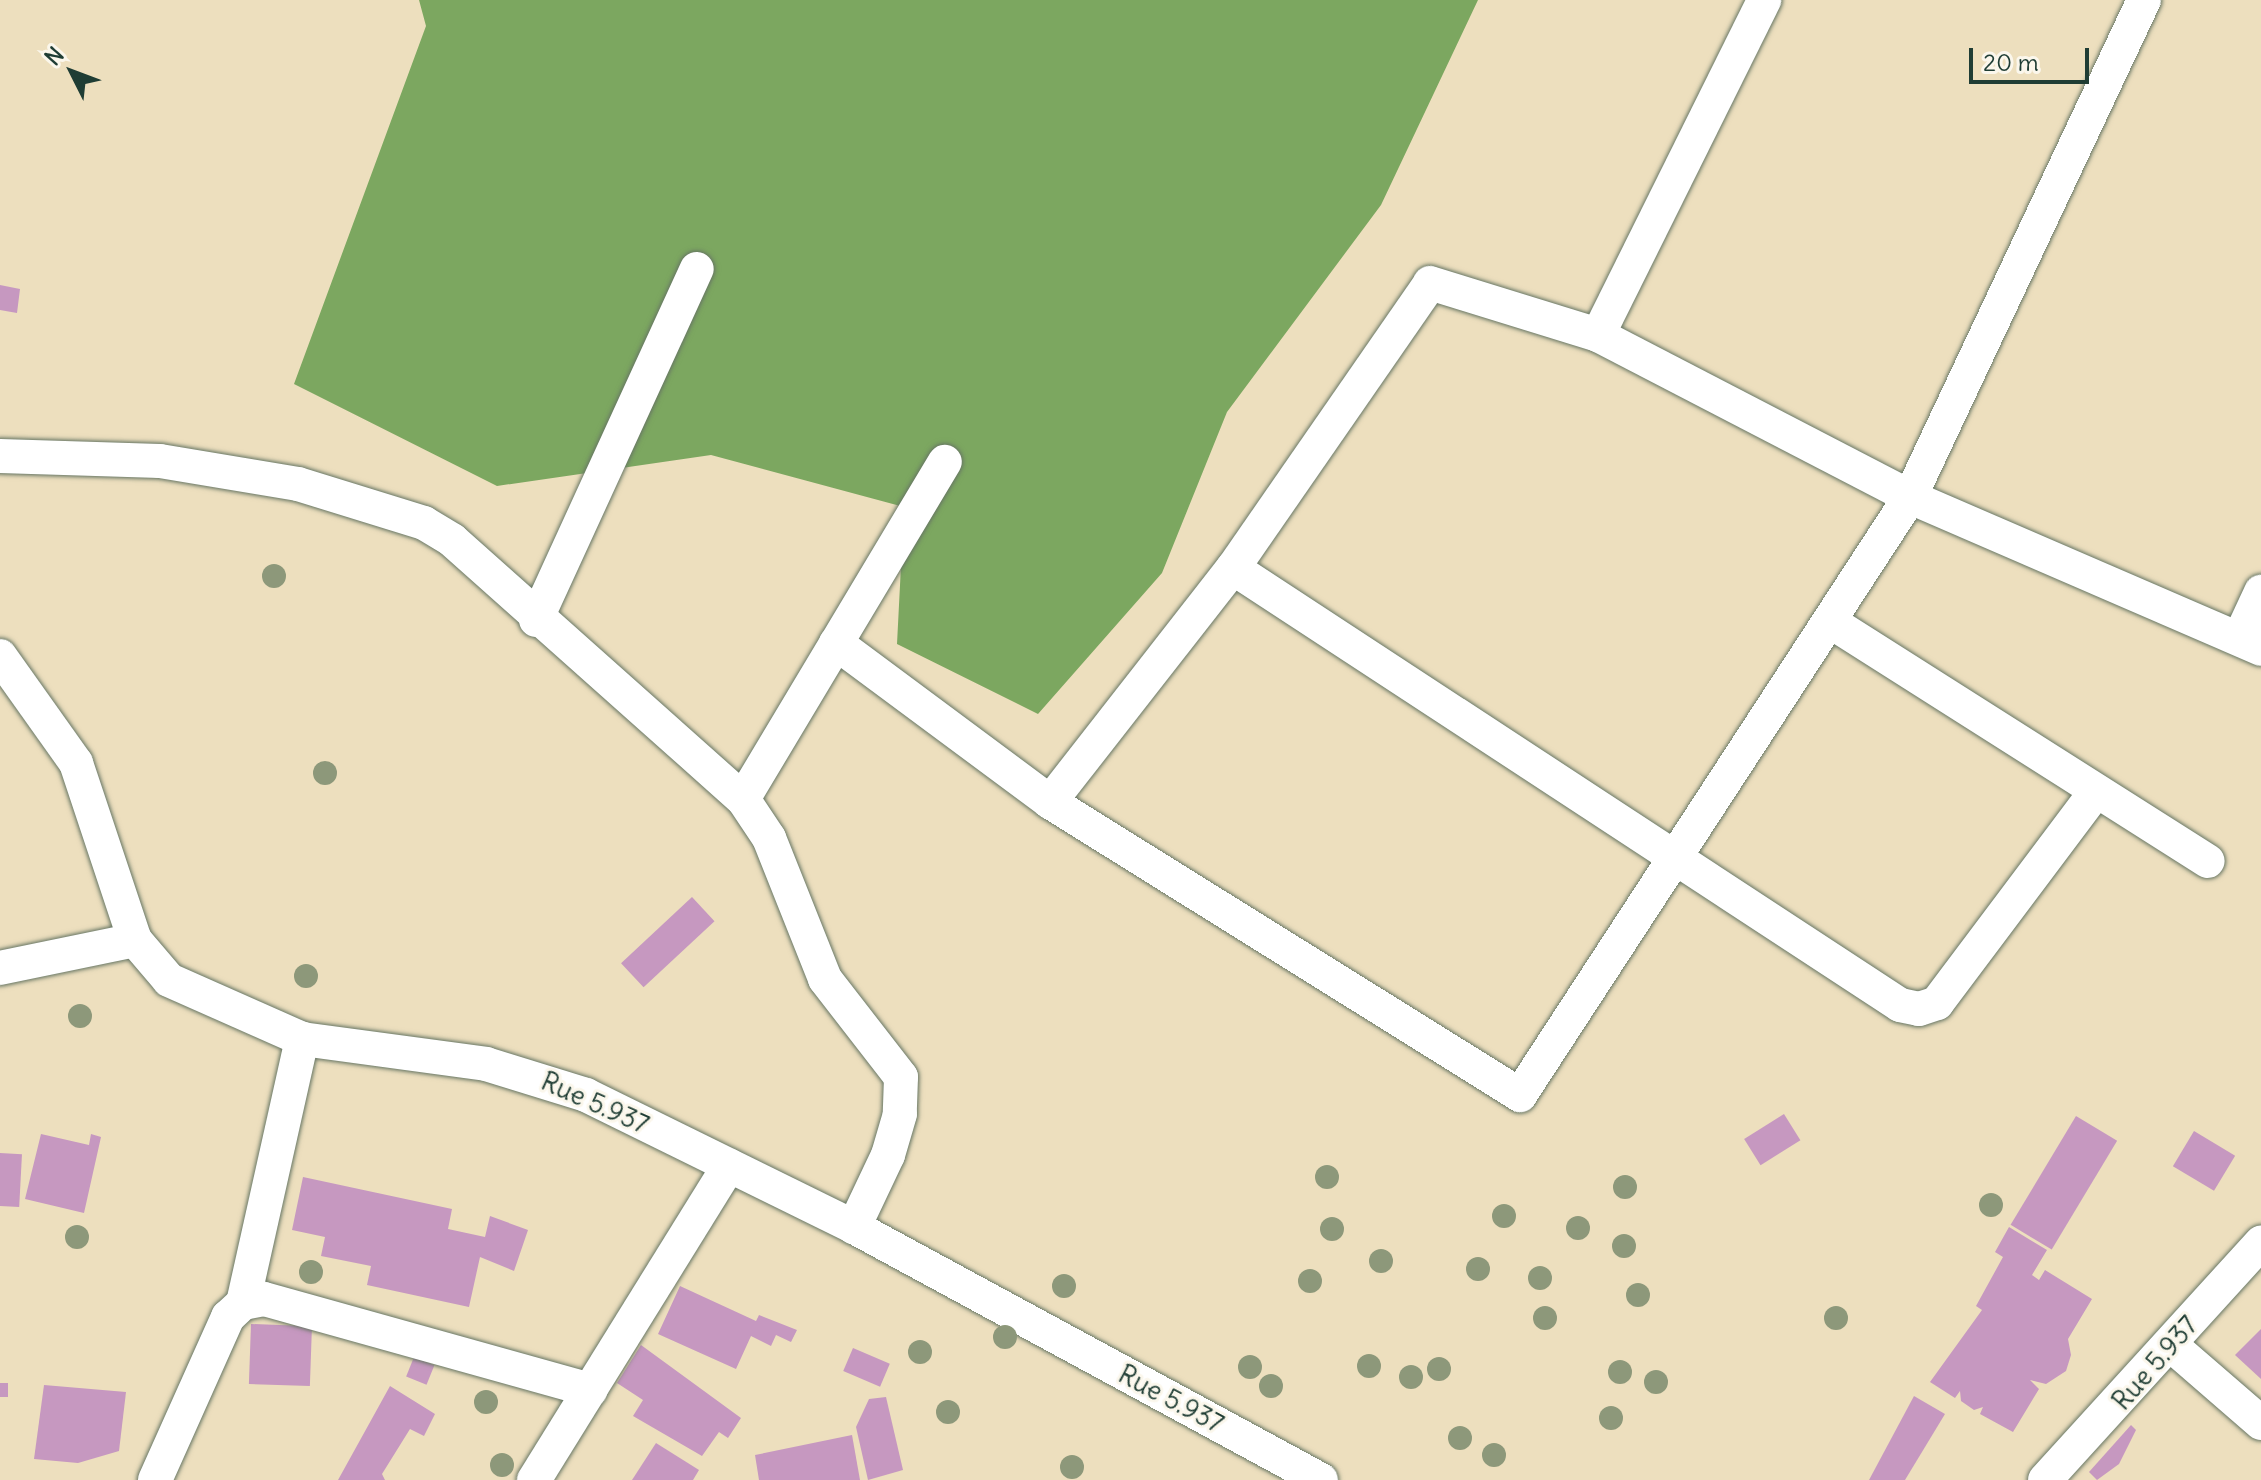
<!DOCTYPE html>
<style>
body{margin:0}
#map{position:relative;width:2261px;height:1480px;overflow:hidden;background:#eddfbe;font-family:Delius,sans-serif}
div>[style]{position:absolute}
.forest>*{inset:0;background:#7ca760}
.building>*{inset:0;background:#c698c0;transform-origin:0 0}
.roads{filter:drop-shadow(0 0 2px #677664) drop-shadow(0 0 2px #677664)}
.street>*{height:34px;margin:-17px;padding:0 17px;transform-origin:17px;border-radius:17px;background:#fff}
.trees>*{width:24px;height:24px;margin:-12px;border-radius:50%;background:#8d987a}
span{translate:-50% -50%;white-space:nowrap;text-align:center;line-height:1.15;-webkit-text-stroke:6px #fbf7ec;paint-order:stroke}
.street-label{font-size:26px;color:#1f3d34}
.north{position:absolute;left:32px;top:32px;width:80px;height:80px;-webkit-text-stroke:6px #fbf7ec;paint-order:stroke;rotate:312deg;font-size:22px;font-weight:700;line-height:32px;text-align:center;color:#1f3d34}
.north::after{content:'';display:block;margin:auto;width:28px;height:36px;background:#1f3d34;clip-path:polygon(50% 0,100% 100%,50% 72%,0 100%)}
.scale{position:absolute;left:1969px;top:48px;width:120px;height:36px;box-sizing:border-box;border:4px solid #1f3d34;border-top:0;padding-left:10px;font-size:24px;line-height:28px;white-space:nowrap;color:#1f3d34;-webkit-text-stroke:6px #fbf7ec;paint-order:stroke}
</style>
<div id="map">
<div class="forest">
<div style="clip-path:polygon(419px 0,1478px 0,1381px 205px,1227px 412px,1162px 573px,1038px 714px,897px 644px,904px 507px,711px 455px,497px 486px,294px 384px,426px 26px)"></div>
</div>
<div class="building">
<div style="clip-path:polygon(0 285px,20px 289px,17px 313px,0 310px)"></div>
<div style="left:692px;top:897px;width:33px;height:97px;rotate:47deg"></div>
<div style="left:1784px;top:1114px;width:31px;height:47px;rotate:58deg"></div>
<div style="left:2076px;top:1116px;width:48px;height:127px;rotate:31deg"></div>
<div style="left:2194px;top:1131px;width:48px;height:41px;rotate:31deg"></div>
<div style="clip-path:polygon(41px 1134px,89px 1145px,91px 1134px,101px 1137px,84px 1213px,25px 1199px)"></div>
<div style="left:0;top:1153px;width:22px;height:53px;rotate:3deg"></div>
<div style="clip-path:polygon(303px 1177px,452px 1209px,448px 1229px,485px 1237px,490px 1216px,528px 1230px,514px 1271px,480px 1257px,469px 1307px,367px 1285px,371px 1266px,321px 1256px,325px 1237px,292px 1230px)"></div>
<div style="clip-path:polygon(2009px 1227px,2047px 1250px,2032px 1275px,2039px 1280px,2045px 1270px,2092px 1299px,2068px 1339px,2071px 1355px,2066px 1371px,2046px 1384px,2030px 1380px,2039px 1389px,2013px 1432px,1980px 1414px,1983px 1407px,1974px 1410px,1961px 1401px,1960px 1391px,1955px 1398px,1930px 1382px,1982px 1310px,1976px 1306px,2003px 1257px,1995px 1252px)"></div>
<div style="clip-path:polygon(680px 1286px,756px 1321px,759px 1315px,797px 1330px,791px 1342px,776px 1335px,771px 1346px,751px 1336px,736px 1369px,658px 1334px)"></div>
<div style="left:251px;top:1324px;width:61px;height:60px;rotate:2deg"></div>
<div style="clip-path:polygon(2261px 1329px,2261px 1379px,2235px 1355px)"></div>
<div style="clip-path:polygon(641px 1345px,741px 1418px,728px 1438px,719px 1432px,702px 1456px,633px 1416px,643px 1400px,617px 1383px)"></div>
<div style="left:853px;top:1348px;width:40px;height:25px;rotate:23deg"></div>
<div style="left:414px;top:1357px;width:22px;height:21px;rotate:22deg"></div>
<div style="left:0;top:1383px;width:8px;height:14px"></div>
<div style="clip-path:polygon(44px 1385px,126px 1392px,119px 1451px,78px 1463px,34px 1459px)"></div>
<div style="clip-path:polygon(390px 1386px,435px 1414px,424px 1436px,410px 1429px,382px 1474px,385px 1480px,338px 1480px)"></div>
<div style="clip-path:polygon(1914px 1396px,1945px 1414px,1905px 1480px,1869px 1480px)"></div>
<div style="clip-path:polygon(886px 1397px,903px 1470px,868px 1480px,856px 1427px,869px 1399px)"></div>
<div style="clip-path:polygon(2131px 1425px,2136px 1430px,2119px 1464px,2097px 1480px,2089px 1472px)"></div>
<div style="clip-path:polygon(852px 1435px,860px 1480px,759px 1480px,755px 1455px)"></div>
<div style="clip-path:polygon(656px 1443px,699px 1470px,693px 1480px,632px 1480px)"></div>
</div>
<div class="roads">
<div class="street">
<div style="left:1598px;top:335px;width:374px;rotate:-63.6deg"></div>
<div style="left:0;top:456px;width:160px;rotate:1.8deg"></div>
<div style="left:160px;top:461px;width:140px;rotate:9.5deg"></div>
<div style="left:298px;top:484px;width:132px;rotate:17.2deg"></div>
<div style="left:424px;top:523px;width:33px;rotate:31deg"></div>
<div style="left:452px;top:540px;width:390px;rotate:41.7deg"></div>
<div style="left:743px;top:799px;width:47px;rotate:56.3deg"></div>
<div style="left:769px;top:838px;width:152px;rotate:68.3deg"></div>
<div style="left:825px;top:979px;width:124px;rotate:52.2deg"></div>
<div style="left:901px;top:1077px;width:37px;rotate:92deg"></div>
<div style="left:900px;top:1114px;width:43px;rotate:106.3deg"></div>
<div style="left:888px;top:1155px;width:80px;rotate:115.3deg"></div>
<div style="left:1233px;top:568px;width:797px;rotate:33.23deg"></div>
<div style="left:1900px;top:1005px;width:19px;rotate:12deg"></div>
<div style="left:1919px;top:1009px;width:19px;rotate:-18deg"></div>
<div style="left:1937px;top:1003px;width:265px;rotate:-53.1deg"></div>
<div style="left:536px;top:620px;width:386px;rotate:-65.4deg"></div>
<div style="left:1831px;top:622px;width:446px;rotate:32.4deg"></div>
<div style="left:2240px;top:637px;width:50px;rotate:-65deg"></div>
<div style="left:836px;top:643px;width:267px;rotate:36.6deg"></div>
<div style="left:1050px;top:802px;width:554px;rotate:31.94deg"></div>
<div style="left:1520px;top:1095px;width:714px;rotate:-56.89deg"></div>
<div style="left:1910px;top:497px;width:549px;rotate:-64.79deg"></div>
<div style="left:0;top:656px;width:131px;rotate:54.6deg"></div>
<div style="left:76px;top:763px;width:187px;rotate:71.6deg"></div>
<div style="left:135px;top:940px;width:52px;rotate:49.6deg"></div>
<div style="left:169px;top:980px;width:145px;rotate:23.9deg"></div>
<div style="left:302px;top:1039px;width:186px;rotate:7.7deg"></div>
<div style="left:486px;top:1064px;width:105px;rotate:17.2deg"></div>
<div style="left:586px;top:1095px;width:299px;rotate:26.2deg"></div>
<div style="left:854px;top:1227px;width:531px;rotate:28.45deg"></div>
<div style="left:743px;top:799px;width:393px;rotate:-59.1deg"></div>
<div style="left:1050px;top:802px;width:297px;rotate:-52deg"></div>
<div style="left:1233px;top:568px;width:346px;rotate:-55.3deg"></div>
<div style="left:1430px;top:283px;width:176px;rotate:17.2deg"></div>
<div style="left:1598px;top:335px;width:352px;rotate:27.4deg"></div>
<div style="left:1910px;top:497px;width:382px;rotate:23.4deg"></div>
<div style="left:0;top:968px;width:138px;rotate:-11.7deg"></div>
<div style="left:243px;top:1303px;width:271px;rotate:-77.4deg"></div>
<div style="left:2171px;top:1345px;width:119px;rotate:40.9deg"></div>
<div style="left:155px;top:1480px;width:179px;rotate:-65.9deg"></div>
<div style="left:228px;top:1317px;width:21px;rotate:-43deg"></div>
<div style="left:243px;top:1303px;width:21px;rotate:-11deg"></div>
<div style="left:264px;top:1299px;width:339px;rotate:15.6deg"></div>
<div style="left:534px;top:1480px;width:370px;rotate:-58.2deg"></div>
<div style="left:2045px;top:1480px;width:321px;rotate:-47.7deg"></div>
</div>
</div>
<div class="trees">
<div style="left:274px;top:576px"></div>
<div style="left:325px;top:773px"></div>
<div style="left:306px;top:976px"></div>
<div style="left:80px;top:1016px"></div>
<div style="left:1327px;top:1177px"></div>
<div style="left:1625px;top:1187px"></div>
<div style="left:1991px;top:1205px"></div>
<div style="left:1504px;top:1216px"></div>
<div style="left:1578px;top:1228px"></div>
<div style="left:1332px;top:1229px"></div>
<div style="left:77px;top:1237px"></div>
<div style="left:1624px;top:1246px"></div>
<div style="left:1381px;top:1261px"></div>
<div style="left:1478px;top:1269px"></div>
<div style="left:311px;top:1272px"></div>
<div style="left:1540px;top:1278px"></div>
<div style="left:1310px;top:1281px"></div>
<div style="left:1064px;top:1286px"></div>
<div style="left:1638px;top:1295px"></div>
<div style="left:1545px;top:1318px"></div>
<div style="left:1836px;top:1318px"></div>
<div style="left:1005px;top:1337px"></div>
<div style="left:920px;top:1352px"></div>
<div style="left:1369px;top:1366px"></div>
<div style="left:1250px;top:1367px"></div>
<div style="left:1439px;top:1369px"></div>
<div style="left:1620px;top:1372px"></div>
<div style="left:1411px;top:1377px"></div>
<div style="left:1656px;top:1382px"></div>
<div style="left:1271px;top:1386px"></div>
<div style="left:486px;top:1402px"></div>
<div style="left:948px;top:1412px"></div>
<div style="left:1611px;top:1418px"></div>
<div style="left:1460px;top:1438px"></div>
<div style="left:1494px;top:1455px"></div>
<div style="left:502px;top:1465px"></div>
<div style="left:1072px;top:1467px"></div>
</div>
<div class="street-label">
<span style="left:595px;top:1103px;rotate:24deg">Rue 5.937</span>
<span style="left:2155px;top:1363px;rotate:-49deg">Rue 5.937</span>
<span style="left:1171px;top:1399px;rotate:28deg">Rue 5.937</span>
</div>
<div class="north">N</div>
<div class="scale">20 m</div>
</div>
